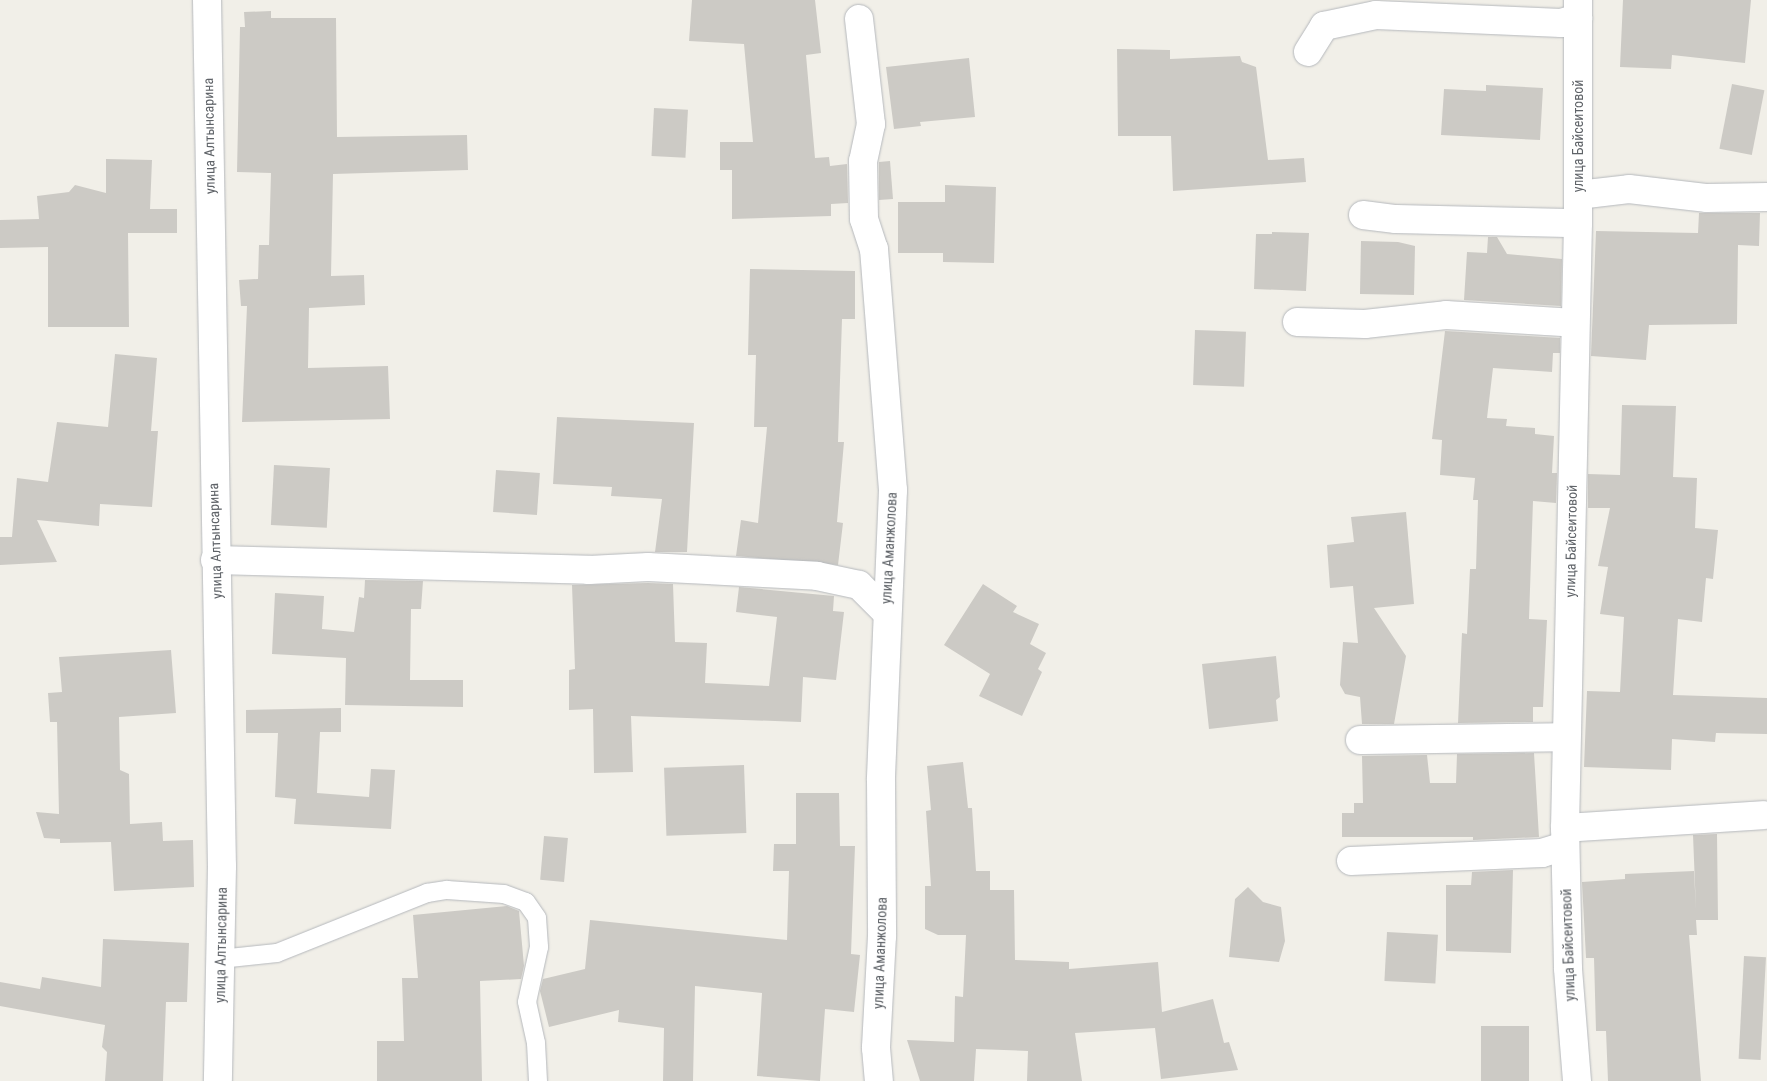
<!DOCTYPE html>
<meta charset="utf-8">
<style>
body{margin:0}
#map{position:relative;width:1767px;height:1081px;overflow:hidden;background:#f1efe8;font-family:"Roboto Condensed",sans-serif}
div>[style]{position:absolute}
.building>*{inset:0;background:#cccac5;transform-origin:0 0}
.roads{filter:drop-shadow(0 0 1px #b5b8bc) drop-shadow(0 0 1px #b5b8bc)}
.service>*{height:18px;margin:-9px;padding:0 9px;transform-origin:9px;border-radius:9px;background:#fff}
.minor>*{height:28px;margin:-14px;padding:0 14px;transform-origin:14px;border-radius:14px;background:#fff}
.tertiary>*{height:28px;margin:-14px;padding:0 14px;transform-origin:14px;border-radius:14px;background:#fff}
span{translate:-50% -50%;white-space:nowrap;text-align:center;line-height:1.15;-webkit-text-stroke:5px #fff;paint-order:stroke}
.street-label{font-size:14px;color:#5f6368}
</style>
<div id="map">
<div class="building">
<div style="clip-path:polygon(692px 0,815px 0,821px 53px,806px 55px,815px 158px,829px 157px,830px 166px,847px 164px,848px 203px,831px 204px,831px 216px,732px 219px,732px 170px,720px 170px,720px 142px,753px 142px,744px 44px,689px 41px)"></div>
<div style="clip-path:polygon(1623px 0,1751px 0,1745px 63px,1672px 55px,1671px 69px,1620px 67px)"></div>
<div style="clip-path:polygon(271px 11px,271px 18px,336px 18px,337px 137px,467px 135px,468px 170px,333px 174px,331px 276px,364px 275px,365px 305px,309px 308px,308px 368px,388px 366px,390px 419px,242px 422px,247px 306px,241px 306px,239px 280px,258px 279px,259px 245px,269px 245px,271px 173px,237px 172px,240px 27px,245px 27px,244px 12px)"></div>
<div style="clip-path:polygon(1117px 49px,1170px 50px,1170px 59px,1240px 56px,1242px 62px,1256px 67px,1268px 160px,1304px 158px,1306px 182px,1173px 191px,1171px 136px,1118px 136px)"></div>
<div style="clip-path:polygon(969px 58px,975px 117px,920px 122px,921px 126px,894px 129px,886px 67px)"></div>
<div style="left:1732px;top:84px;width:33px;height:66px;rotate:11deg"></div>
<div style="clip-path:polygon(1486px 85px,1543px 88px,1540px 140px,1441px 135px,1444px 89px,1486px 91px)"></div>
<div style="left:654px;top:108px;width:34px;height:48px;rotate:3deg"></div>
<div style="clip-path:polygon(106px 159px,152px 160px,150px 209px,177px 209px,177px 233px,128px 233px,129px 327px,48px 327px,48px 247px,0 248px,0 220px,39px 219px,37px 196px,69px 192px,75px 185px,106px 193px)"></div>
<div style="clip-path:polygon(890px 161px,893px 199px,879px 200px,879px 162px)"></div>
<div style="clip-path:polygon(945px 185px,996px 187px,994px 263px,943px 262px,943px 253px,898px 253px,898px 202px,945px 202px)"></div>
<div style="clip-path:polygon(1699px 213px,1760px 213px,1759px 246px,1738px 245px,1737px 324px,1649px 325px,1646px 360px,1591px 356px,1596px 231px,1698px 233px)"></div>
<div style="clip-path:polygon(1272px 232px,1309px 233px,1306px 291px,1254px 289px,1256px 234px,1272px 234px)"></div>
<div style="clip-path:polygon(1488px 237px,1497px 237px,1507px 254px,1562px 259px,1561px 306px,1464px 300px,1467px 252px,1487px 253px)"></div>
<div style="clip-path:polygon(1361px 241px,1398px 242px,1415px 246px,1414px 295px,1360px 294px)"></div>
<div style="clip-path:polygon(750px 269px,855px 271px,855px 319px,842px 319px,838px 442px,844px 442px,837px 522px,843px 523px,838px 565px,736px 556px,741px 520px,758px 523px,767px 427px,754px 427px,756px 355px,748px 355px)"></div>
<div style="left:1195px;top:330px;width:51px;height:55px;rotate:2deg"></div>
<div style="clip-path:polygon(1445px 331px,1560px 338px,1560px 353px,1553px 353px,1552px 372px,1493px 368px,1487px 418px,1507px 419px,1506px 426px,1535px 428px,1535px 434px,1554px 436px,1552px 473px,1557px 473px,1556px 503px,1533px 501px,1529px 619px,1547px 620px,1543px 707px,1533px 707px,1533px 722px,1458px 723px,1462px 633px,1467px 634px,1470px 569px,1476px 569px,1478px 500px,1473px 500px,1475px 478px,1440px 475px,1442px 440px,1432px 439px)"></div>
<div style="clip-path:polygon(115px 354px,157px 358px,151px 431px,158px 431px,152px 507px,100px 504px,99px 526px,37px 520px,57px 562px,0 565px,0 537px,12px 537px,17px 478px,48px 482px,57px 422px,108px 427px)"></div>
<div style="clip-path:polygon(1622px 405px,1676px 406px,1673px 477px,1697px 478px,1695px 528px,1718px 530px,1713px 579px,1706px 578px,1702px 622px,1678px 619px,1673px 695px,1767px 698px,1767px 734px,1716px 733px,1715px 742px,1672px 739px,1671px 770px,1584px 767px,1587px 691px,1620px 692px,1624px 617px,1600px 614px,1608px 567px,1598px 566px,1610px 508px,1588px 508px,1588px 474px,1620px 475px)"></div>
<div style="clip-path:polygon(557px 417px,694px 423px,687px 552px,655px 552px,662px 499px,611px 496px,612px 487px,553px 484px)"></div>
<div style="left:274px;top:465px;width:56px;height:60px;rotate:3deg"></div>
<div style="left:496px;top:470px;width:44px;height:42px;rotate:4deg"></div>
<div style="clip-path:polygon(1406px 512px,1414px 604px,1374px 608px,1406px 656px,1394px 724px,1362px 724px,1360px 697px,1345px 694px,1340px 685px,1343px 642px,1358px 643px,1353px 586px,1330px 588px,1327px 545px,1354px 542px,1351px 517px)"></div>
<div style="clip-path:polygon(365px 580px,423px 581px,421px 609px,411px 609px,410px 680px,463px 680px,463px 707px,345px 705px,346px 658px,272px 654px,275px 593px,324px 596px,322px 629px,354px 632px,359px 597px,364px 598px)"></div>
<div style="clip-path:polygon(648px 583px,673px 584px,675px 642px,707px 643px,705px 683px,769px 686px,777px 617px,736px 612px,739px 587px,834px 596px,833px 611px,844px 612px,836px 680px,803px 677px,801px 722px,631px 716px,633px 772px,594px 773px,593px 709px,569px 710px,569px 670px,575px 669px,572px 585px)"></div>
<div style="clip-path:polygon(983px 584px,1017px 606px,1013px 612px,1039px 624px,1030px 644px,1046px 653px,1038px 669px,1042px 672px,1022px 716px,979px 696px,990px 674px,944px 645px)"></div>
<div style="clip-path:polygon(171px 650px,176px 713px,119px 717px,120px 770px,129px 774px,130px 824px,162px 822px,163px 841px,193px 840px,194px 887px,114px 891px,111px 842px,60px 843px,60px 839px,44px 838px,36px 812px,59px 814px,57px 722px,50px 722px,48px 693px,62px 692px,59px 657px)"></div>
<div style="clip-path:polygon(1276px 656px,1280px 697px,1276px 700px,1278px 721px,1209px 729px,1202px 664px)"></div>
<div style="clip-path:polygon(341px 708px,341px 732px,320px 732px,317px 793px,369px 797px,371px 769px,395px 770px,391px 829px,294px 824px,296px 799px,275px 797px,278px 733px,246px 733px,246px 710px)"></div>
<div style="clip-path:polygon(1534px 753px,1539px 837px,1473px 840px,1473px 837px,1342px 837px,1342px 813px,1354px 813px,1354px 803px,1363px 803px,1362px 756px,1427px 755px,1430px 783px,1456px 783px,1457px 754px)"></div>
<div style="clip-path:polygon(963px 762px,968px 808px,972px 808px,976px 871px,990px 871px,990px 890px,1014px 890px,1015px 960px,1069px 962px,1069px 969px,1158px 962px,1162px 1012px,1213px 999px,1224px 1043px,1229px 1042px,1238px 1070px,1161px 1079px,1155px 1028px,1075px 1033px,1082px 1081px,1027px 1081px,1028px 1051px,976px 1049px,974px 1081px,920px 1081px,907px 1040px,954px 1042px,955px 996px,963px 997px,966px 935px,938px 935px,925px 929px,925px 886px,931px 886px,926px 811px,931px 810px,927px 766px)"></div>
<div style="left:744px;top:765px;width:68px;height:80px;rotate:88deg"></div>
<div style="clip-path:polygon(796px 793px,839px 793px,840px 846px,855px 846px,851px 954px,860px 955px,854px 1012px,825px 1009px,820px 1081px,757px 1076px,762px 993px,695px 986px,693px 1081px,663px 1081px,664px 1028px,618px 1022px,619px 1010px,549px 1027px,540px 991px,543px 979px,585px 969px,590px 920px,787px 940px,789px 871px,773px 871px,774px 844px,796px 844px)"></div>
<div style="clip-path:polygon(1717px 834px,1718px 920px,1696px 920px,1697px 935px,1689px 935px,1701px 1081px,1608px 1081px,1606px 1031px,1596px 1031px,1594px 958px,1586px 958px,1582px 882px,1625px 879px,1625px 874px,1694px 871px,1696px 910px,1693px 835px)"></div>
<div style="left:544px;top:836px;width:24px;height:44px;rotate:5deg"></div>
<div style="clip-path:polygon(1513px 870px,1511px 953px,1446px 951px,1446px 885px,1471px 885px,1472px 872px)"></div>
<div style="clip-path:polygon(1248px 887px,1263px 902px,1281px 907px,1285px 941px,1279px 962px,1229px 957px,1235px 899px)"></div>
<div style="clip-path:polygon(507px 906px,519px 911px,524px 966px,521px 979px,480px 981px,482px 1081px,377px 1081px,377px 1041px,404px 1041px,402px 978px,418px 978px,413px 915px)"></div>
<div style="left:1387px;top:932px;width:51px;height:49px;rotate:3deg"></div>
<div style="clip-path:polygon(103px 939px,189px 943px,187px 1002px,166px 1002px,163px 1081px,105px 1081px,107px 1052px,102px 1047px,105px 1025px,0 1006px,0 982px,40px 989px,42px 977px,101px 987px)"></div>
<div style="left:1744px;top:956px;width:22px;height:103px;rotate:3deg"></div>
<div style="left:1481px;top:1026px;width:48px;height:55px"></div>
</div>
<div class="roads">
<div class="service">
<div style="left:220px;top:959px;width:57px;rotate:-6deg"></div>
<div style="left:277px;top:953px;width:162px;rotate:-21.8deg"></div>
<div style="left:427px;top:893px;width:20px;rotate:-9deg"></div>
<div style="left:447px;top:890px;width:57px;rotate:4deg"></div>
<div style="left:504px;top:894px;width:23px;rotate:20deg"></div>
<div style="left:526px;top:902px;width:19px;rotate:55deg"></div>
<div style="left:537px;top:918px;width:29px;rotate:86deg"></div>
<div style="left:539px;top:947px;width:56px;rotate:102.3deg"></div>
<div style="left:527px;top:1002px;width:42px;rotate:77.6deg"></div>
<div style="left:536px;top:1043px;width:38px;rotate:87deg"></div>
</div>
<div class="minor">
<div style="left:859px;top:19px;width:106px;rotate:83.5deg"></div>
<div style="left:871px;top:124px;width:38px;rotate:102deg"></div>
<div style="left:863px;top:161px;width:58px;rotate:89deg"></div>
<div style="left:864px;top:219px;width:32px;rotate:72deg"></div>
<div style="left:874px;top:249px;width:242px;rotate:85.5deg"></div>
<div style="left:893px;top:490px;width:290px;rotate:92.4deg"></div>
<div style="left:881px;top:780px;width:156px;rotate:89.6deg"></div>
<div style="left:882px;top:936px;width:112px;rotate:93.1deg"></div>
<div style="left:876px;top:1048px;width:33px;rotate:85deg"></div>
<div style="left:1308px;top:52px;width:31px;rotate:-58deg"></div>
<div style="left:1324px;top:26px;width:53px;rotate:-11.9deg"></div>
<div style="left:1376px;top:15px;width:185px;rotate:2.5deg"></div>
<div style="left:1561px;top:23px;width:18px;rotate:-16deg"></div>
<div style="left:1578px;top:195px;width:51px;rotate:-6.7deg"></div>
<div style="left:1629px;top:189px;width:79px;rotate:6.6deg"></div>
<div style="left:1707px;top:198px;width:60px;rotate:-1deg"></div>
<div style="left:1363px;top:215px;width:33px;rotate:7deg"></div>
<div style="left:1396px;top:219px;width:182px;rotate:1.3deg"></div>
<div style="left:1297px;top:322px;width:68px;rotate:1.7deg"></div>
<div style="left:1365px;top:324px;width:81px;rotate:-6.3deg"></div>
<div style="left:1446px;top:315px;width:129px;rotate:3.5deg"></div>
<div style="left:215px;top:560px;width:374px;rotate:1.5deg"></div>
<div style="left:589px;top:570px;width:59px;rotate:-2.9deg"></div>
<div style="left:648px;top:567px;width:169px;rotate:3deg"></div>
<div style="left:817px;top:576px;width:43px;rotate:12.1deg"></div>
<div style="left:859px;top:585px;width:37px;rotate:45deg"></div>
<div style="left:1360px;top:740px;width:205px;rotate:-0.8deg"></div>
<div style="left:1565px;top:828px;width:199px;rotate:-3.7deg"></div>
<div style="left:1351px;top:861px;width:191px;rotate:-2.4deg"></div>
<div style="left:1542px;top:853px;width:24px;rotate:-17deg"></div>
<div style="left:1577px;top:1081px;width:113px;rotate:-94.6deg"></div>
<div style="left:1568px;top:968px;width:140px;rotate:-91.2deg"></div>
<div style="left:1565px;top:828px;width:605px;rotate:-88.77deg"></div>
<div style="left:1578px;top:223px;width:223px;rotate:-90deg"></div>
</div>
<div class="tertiary">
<div style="left:207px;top:0;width:866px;rotate:89.01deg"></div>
<div style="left:222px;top:866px;width:215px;rotate:91.1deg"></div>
</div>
</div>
<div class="street-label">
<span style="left:209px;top:136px;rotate:-91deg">улица Алтынсарина</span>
<span style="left:1578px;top:136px;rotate:-90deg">улица Байсеитовой</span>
<span style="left:215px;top:541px;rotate:-92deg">улица Алтынсарина</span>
<span style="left:1571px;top:541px;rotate:-89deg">улица Байсеитовой</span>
<span style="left:889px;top:548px;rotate:-87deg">улица Аманжолова</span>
<span style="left:221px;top:945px;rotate:-89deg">улица Алтынсарина</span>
<span style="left:1568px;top:945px;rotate:-92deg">улица Байсеитовой</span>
<span style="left:880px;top:953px;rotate:-88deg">улица Аманжолова</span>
</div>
</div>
